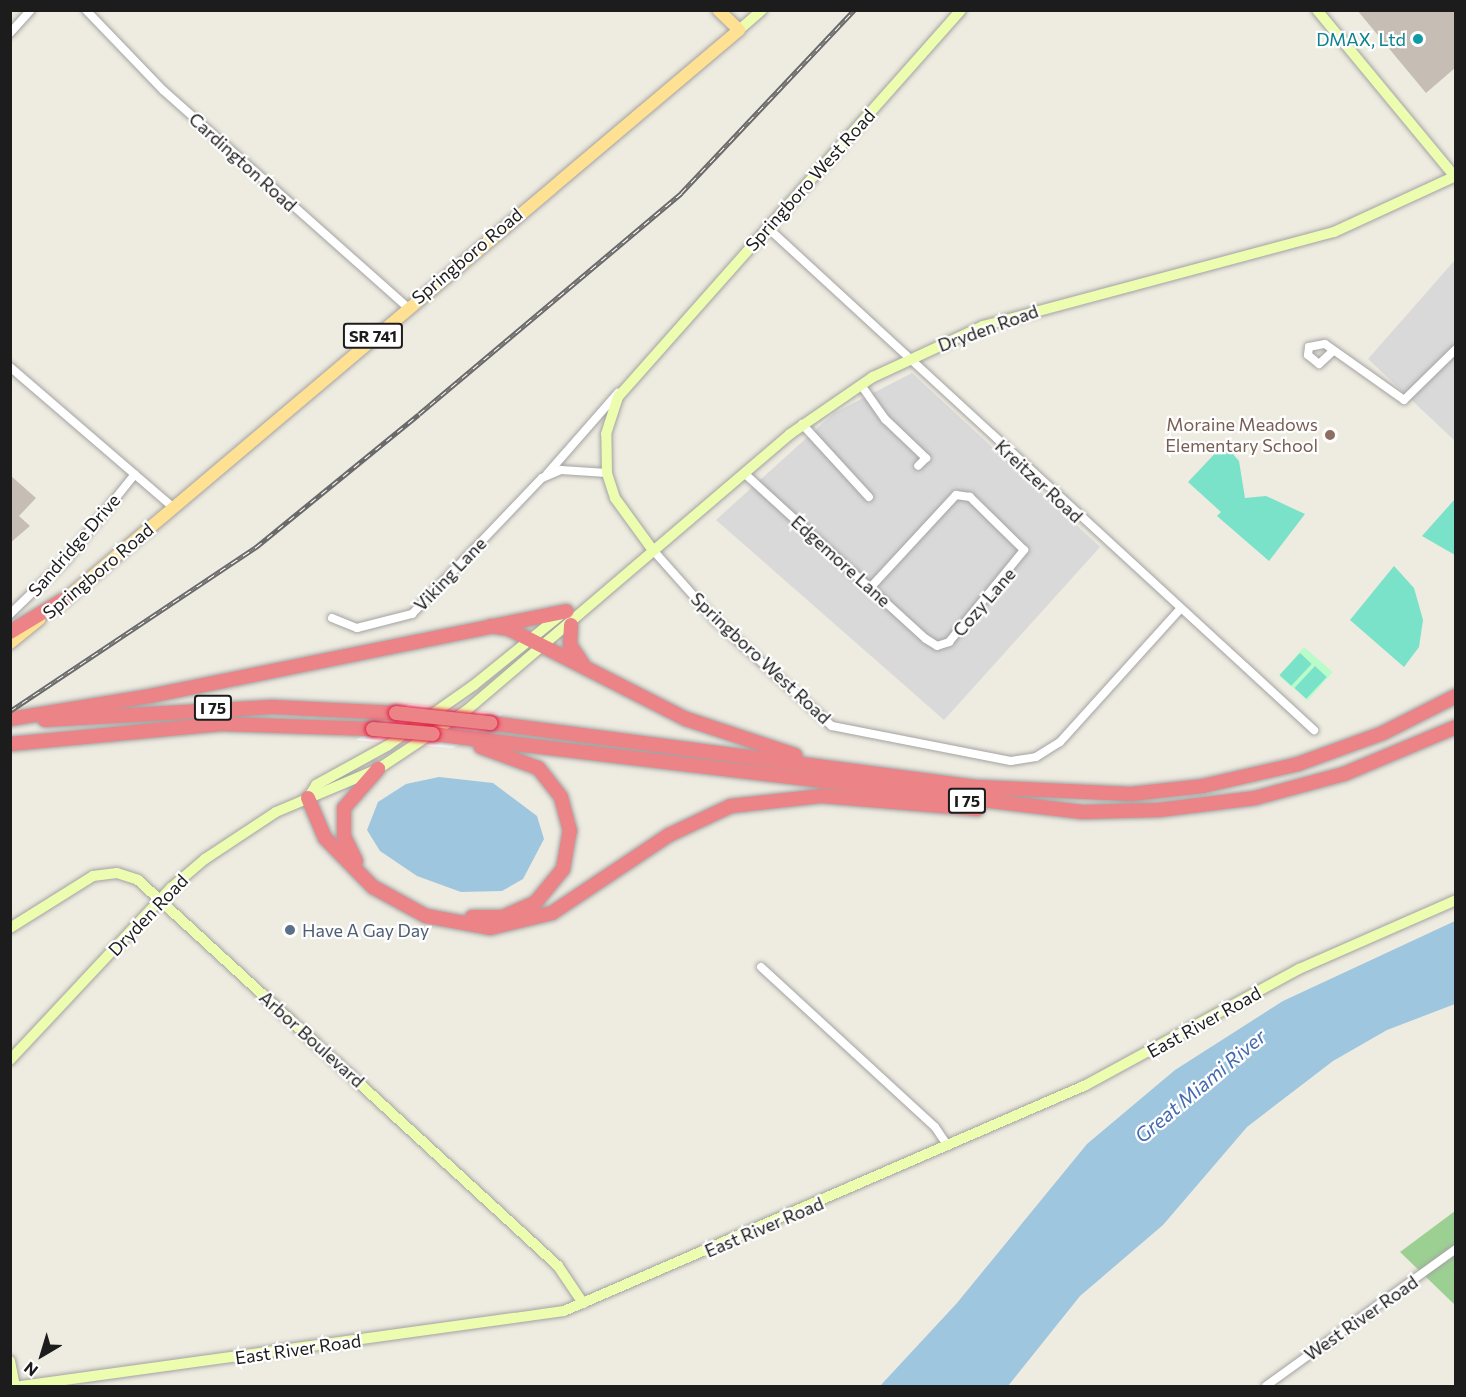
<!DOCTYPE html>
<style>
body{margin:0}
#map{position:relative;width:1466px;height:1397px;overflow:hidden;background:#eeebe0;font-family:Commissioner,sans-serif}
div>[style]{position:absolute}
.residential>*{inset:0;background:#dad9d9}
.forest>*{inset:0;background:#9cd093}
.park>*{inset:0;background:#b9fcc9;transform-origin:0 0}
.pitch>*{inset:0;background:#79e2c9;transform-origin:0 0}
.water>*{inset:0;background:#9ec6df}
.pier>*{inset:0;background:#fff}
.building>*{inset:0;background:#c6beb4}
.roads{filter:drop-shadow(0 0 2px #a3a3a3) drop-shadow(0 0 2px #a3a3a3)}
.street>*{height:8px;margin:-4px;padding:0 4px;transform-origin:4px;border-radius:4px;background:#fff}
.secondary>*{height:10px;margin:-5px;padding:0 5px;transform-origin:5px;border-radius:5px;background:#edfdb0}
.primary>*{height:12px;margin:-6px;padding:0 6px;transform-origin:6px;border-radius:6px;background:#ffe194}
.highway>*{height:14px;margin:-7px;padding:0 7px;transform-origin:7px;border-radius:7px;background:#eb8387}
.rail>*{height:4.5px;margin-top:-2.25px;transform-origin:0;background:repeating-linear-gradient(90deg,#fff 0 7px,#6a6a6a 0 14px);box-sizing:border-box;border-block:2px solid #6a6a6a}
.bridges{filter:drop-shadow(0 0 2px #e01a40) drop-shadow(0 0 2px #e01a40)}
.highway-bridge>*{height:14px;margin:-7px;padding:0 7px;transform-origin:7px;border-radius:7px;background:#eb8387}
.dots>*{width:16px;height:16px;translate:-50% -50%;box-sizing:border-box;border:3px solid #fff;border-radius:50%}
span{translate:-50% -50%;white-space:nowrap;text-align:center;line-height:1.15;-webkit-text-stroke:4.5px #fff;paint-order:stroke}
.shield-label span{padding:2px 4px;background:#fff;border:2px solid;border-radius:4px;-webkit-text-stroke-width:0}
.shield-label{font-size:16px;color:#1c1c1c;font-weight:700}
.culture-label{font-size:18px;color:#0d838f}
.right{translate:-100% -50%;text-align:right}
.street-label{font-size:18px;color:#1c1c1c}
.education-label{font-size:18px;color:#785e54}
.service-label{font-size:18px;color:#4e5e75}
.left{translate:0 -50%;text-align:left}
.water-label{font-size:20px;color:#446ab0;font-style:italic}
.frame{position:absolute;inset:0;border:12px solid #1c1c1c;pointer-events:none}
.north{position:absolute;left:12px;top:1325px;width:60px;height:60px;-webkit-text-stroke:4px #fff;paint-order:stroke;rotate:218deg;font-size:16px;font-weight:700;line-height:24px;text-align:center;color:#1c1c1c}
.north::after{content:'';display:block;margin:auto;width:21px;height:27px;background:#1c1c1c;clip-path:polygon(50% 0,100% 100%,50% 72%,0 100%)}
</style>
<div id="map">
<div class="residential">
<div style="clip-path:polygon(1455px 260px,1455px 441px,1368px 359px)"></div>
<div style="clip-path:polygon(912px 373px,1100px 547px,944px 720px,716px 520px,834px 413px)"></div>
</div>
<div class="forest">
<div style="clip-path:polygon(1455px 1211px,1455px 1305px,1400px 1252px)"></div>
</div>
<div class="park">
<div style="left:1304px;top:647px;width:38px;height:38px;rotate:41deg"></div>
</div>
<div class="pitch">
<div style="clip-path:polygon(1224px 444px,1239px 461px,1245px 498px,1266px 496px,1305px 514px,1269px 561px,1217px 516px,1221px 512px,1188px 482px)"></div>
<div style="clip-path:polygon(1455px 499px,1455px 555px,1422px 536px)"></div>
<div style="clip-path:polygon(1394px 566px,1414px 588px,1423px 620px,1419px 647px,1404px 667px,1350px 620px)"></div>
<div style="left:1300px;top:653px;width:16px;height:30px;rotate:43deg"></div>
<div style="left:1315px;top:666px;width:16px;height:30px;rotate:43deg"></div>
</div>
<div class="water">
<div style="clip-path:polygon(439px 777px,493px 783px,537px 816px,544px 839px,523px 879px,502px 891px,461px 892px,417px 876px,380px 851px,367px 830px,378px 802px,406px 784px)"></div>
<div style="clip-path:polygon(1455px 921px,1455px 1004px,1387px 1030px,1333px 1061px,1247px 1127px,1163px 1225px,1080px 1296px,1008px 1386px,880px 1386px,957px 1303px,1087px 1144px,1175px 1070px,1283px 1001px)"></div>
</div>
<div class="pier">
<div style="clip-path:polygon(409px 704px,503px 714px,453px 748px,356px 740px)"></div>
</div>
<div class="building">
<div style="clip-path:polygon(1357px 10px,1455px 10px,1455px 68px,1426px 93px)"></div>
<div style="clip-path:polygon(10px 475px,36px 498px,19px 516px,30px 526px,10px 543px)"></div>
</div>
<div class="roads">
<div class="street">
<div style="left:86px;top:10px;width:112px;rotate:46.1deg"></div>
<div style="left:164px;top:91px;width:325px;rotate:41.6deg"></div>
<div style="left:10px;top:33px;width:31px;rotate:-48deg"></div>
<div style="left:768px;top:228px;width:742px;rotate:42.6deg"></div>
<div style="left:1333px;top:351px;width:19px;rotate:137deg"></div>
<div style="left:1319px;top:364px;width:14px;rotate:-141deg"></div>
<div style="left:1308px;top:355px;width:8px;rotate:-83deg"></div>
<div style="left:1309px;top:347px;width:16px;rotate:-11deg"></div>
<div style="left:1325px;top:344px;width:97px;rotate:35.3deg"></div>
<div style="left:1404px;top:400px;width:73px;rotate:-44.4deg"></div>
<div style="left:10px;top:367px;width:216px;rotate:40.7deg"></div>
<div style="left:861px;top:385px;width:42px;rotate:54.8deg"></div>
<div style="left:885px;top:419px;width:57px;rotate:43.6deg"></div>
<div style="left:926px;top:458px;width:11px;rotate:135deg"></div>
<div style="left:802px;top:424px;width:99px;rotate:47.5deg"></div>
<div style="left:744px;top:473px;width:246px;rotate:42.4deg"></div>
<div style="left:926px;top:639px;width:13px;rotate:32deg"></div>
<div style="left:937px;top:646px;width:13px;rotate:-18deg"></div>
<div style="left:949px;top:642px;width:119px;rotate:-50.8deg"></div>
<div style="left:1024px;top:550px;width:76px;rotate:-135.5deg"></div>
<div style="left:970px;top:497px;width:14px;rotate:-172deg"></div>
<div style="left:956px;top:495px;width:127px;rotate:132.8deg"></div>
<div style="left:547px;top:474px;width:108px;rotate:-48.8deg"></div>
<div style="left:652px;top:549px;width:96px;rotate:48.4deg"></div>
<div style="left:716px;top:621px;width:156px;rotate:42.2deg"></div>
<div style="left:832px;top:726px;width:182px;rotate:11.1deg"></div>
<div style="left:1011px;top:761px;width:25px;rotate:-9deg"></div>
<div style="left:1036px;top:757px;width:28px;rotate:-32deg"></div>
<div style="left:1060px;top:742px;width:179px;rotate:-47.9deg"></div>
<div style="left:10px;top:614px;width:78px;rotate:-44deg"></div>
<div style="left:66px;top:560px;width:110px;rotate:-51.3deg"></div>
<div style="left:332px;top:618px;width:27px;rotate:22deg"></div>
<div style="left:357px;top:628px;width:57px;rotate:-14.3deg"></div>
<div style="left:412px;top:614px;width:188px;rotate:-46.3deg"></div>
<div style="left:542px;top:478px;width:21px;rotate:-23deg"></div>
<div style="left:561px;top:470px;width:46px;rotate:3.7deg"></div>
<div style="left:761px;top:967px;width:236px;rotate:42.6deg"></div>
<div style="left:935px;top:1127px;width:23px;rotate:56deg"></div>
<div style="left:1266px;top:1386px;width:234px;rotate:-35.8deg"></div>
</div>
<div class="secondary">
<div style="left:1317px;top:10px;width:217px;rotate:50.4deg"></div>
<div style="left:739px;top:30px;width:30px;rotate:-41deg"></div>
<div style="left:652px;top:549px;width:63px;rotate:-126deg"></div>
<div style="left:615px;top:498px;width:26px;rotate:-108deg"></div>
<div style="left:607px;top:473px;width:39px;rotate:-91deg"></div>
<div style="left:606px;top:434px;width:39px;rotate:-72deg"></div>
<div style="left:618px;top:397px;width:517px;rotate:-48.45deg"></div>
<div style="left:308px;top:798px;width:15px;rotate:-58deg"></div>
<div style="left:316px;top:785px;width:81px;rotate:-28.8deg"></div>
<div style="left:387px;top:746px;width:106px;rotate:-35deg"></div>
<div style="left:474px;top:685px;width:114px;rotate:-39deg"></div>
<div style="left:10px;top:928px;width:98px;rotate:-32.1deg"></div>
<div style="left:93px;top:876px;width:24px;rotate:-7deg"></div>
<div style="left:117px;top:873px;width:22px;rotate:18deg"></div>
<div style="left:138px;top:880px;width:570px;rotate:42.58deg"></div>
<div style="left:558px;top:1266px;width:45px;rotate:56deg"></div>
<div style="left:10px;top:1060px;width:236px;rotate:-46.9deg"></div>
<div style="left:171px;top:888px;width:45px;rotate:-40.5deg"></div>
<div style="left:205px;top:859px;width:85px;rotate:-33.5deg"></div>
<div style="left:276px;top:812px;width:111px;rotate:-22.9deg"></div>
<div style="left:378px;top:769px;width:107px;rotate:-33.5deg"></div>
<div style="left:467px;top:710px;width:425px;rotate:-40.5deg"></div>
<div style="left:790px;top:434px;width:101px;rotate:-34.5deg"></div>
<div style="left:873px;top:377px;width:121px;rotate:-24.9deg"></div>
<div style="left:983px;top:326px;width:363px;rotate:-15deg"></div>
<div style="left:1334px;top:232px;width:134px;rotate:-24.7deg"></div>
<div style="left:10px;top:1361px;width:25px;rotate:79deg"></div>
<div style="left:21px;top:1386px;width:548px;rotate:-7.86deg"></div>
<div style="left:564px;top:1311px;width:569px;rotate:-23.41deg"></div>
<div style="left:1086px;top:1085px;width:243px;rotate:-28.6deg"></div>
<div style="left:1299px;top:969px;width:171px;rotate:-23.7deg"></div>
</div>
<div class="primary">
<div style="left:56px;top:607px;width:894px;rotate:-40.19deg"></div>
<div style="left:739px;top:30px;width:29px;rotate:-136deg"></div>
<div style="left:10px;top:643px;width:38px;rotate:-39deg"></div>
</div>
<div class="highway">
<div style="left:571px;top:625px;width:20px;rotate:93deg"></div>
<div style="left:570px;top:645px;width:22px;rotate:56deg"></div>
<div style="left:491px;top:626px;width:18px;rotate:9deg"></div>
<div style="left:509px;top:629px;width:199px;rotate:27deg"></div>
<div style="left:686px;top:719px;width:115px;rotate:18.3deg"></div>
<div style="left:10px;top:632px;width:62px;rotate:-31.1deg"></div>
<div style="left:10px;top:719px;width:142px;rotate:-9.3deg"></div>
<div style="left:150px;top:696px;width:425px;rotate:-11.5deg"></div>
<div style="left:45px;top:720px;width:227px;rotate:-3.3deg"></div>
<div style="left:272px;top:707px;width:124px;rotate:2.8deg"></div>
<div style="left:490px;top:723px;width:492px;rotate:7.5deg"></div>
<div style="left:978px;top:787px;width:153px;rotate:2.6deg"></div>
<div style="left:1131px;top:794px;width:72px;rotate:-6.3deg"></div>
<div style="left:1203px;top:786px;width:98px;rotate:-13deg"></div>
<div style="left:1298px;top:764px;width:90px;rotate:-20deg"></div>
<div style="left:1383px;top:733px;width:82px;rotate:-26.9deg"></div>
<div style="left:433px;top:734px;width:654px;rotate:6.85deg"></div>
<div style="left:1082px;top:812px;width:77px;rotate:-1.5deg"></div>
<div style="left:1159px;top:810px;width:97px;rotate:-7.1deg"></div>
<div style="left:1255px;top:798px;width:92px;rotate:-15.1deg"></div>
<div style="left:1344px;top:774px;width:121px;rotate:-22.8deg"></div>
<div style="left:10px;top:744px;width:212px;rotate:-5.4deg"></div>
<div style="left:221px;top:724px;width:152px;rotate:1.9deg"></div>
<div style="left:308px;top:798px;width:43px;rotate:67deg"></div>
<div style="left:325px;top:838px;width:69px;rotate:45.6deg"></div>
<div style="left:373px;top:887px;width:60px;rotate:28.7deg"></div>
<div style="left:426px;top:916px;width:65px;rotate:10.6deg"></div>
<div style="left:490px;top:928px;width:64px;rotate:-13.6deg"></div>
<div style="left:552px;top:913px;width:141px;rotate:-33.7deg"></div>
<div style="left:669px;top:835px;width:68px;rotate:-25.1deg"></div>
<div style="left:731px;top:806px;width:92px;rotate:-6.3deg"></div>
<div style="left:822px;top:796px;width:156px;rotate:4.8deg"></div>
<div style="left:356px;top:861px;width:28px;rotate:-116deg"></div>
<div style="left:344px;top:836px;width:28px;rotate:-90deg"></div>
<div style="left:344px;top:808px;width:52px;rotate:-48.9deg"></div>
<div style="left:472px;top:917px;width:31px"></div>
<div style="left:503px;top:917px;width:36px;rotate:-24deg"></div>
<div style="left:536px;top:902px;width:43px;rotate:-50.7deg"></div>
<div style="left:563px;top:869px;width:39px;rotate:-80deg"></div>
<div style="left:570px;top:831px;width:35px;rotate:-105deg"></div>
<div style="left:561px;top:797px;width:37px;rotate:-128deg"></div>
<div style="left:538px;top:768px;width:61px;rotate:-159.8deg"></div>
</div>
</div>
<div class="rail">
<div style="left:10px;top:711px;width:296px;rotate:-33.7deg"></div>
<div style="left:256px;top:547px;width:210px;rotate:-39.2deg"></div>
<div style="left:419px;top:414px;width:343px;rotate:-40.1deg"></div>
<div style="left:681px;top:193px;width:252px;rotate:-46.6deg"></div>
</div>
<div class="bridges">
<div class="highway-bridge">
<div style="left:396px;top:713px;width:95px;rotate:6.1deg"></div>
<div style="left:373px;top:729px;width:60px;rotate:4.8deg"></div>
</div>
</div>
<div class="dots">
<div style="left:1418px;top:39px;background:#0f9aa8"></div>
<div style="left:1330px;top:435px;background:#8d6e63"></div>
<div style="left:290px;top:930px;background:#5c6f8a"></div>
</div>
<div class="shield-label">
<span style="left:373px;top:336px">SR 741</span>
<span style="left:213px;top:708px">I 75</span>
<span style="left:967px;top:801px">I 75</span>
</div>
<div class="culture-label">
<span class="right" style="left:1406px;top:39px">DMAX, Ltd</span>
</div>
<div class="street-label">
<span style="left:243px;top:162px;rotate:42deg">Cardington Road</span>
<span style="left:810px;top:180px;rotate:-48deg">Springboro West Road</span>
<span style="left:467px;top:256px;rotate:-40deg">Springboro Road</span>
<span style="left:988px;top:328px;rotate:-20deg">Dryden Road</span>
<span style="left:1039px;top:481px;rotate:43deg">Kreitzer Road</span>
<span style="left:74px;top:545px;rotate:-49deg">Sandridge Drive</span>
<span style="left:841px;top:561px;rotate:42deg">Edgemore Lane</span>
<span style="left:98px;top:571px;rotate:-40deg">Springboro Road</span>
<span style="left:450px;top:574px;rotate:-46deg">Viking Lane</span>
<span style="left:984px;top:602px;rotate:-49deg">Cozy Lane</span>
<span style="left:761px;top:658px;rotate:43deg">Springboro West Road</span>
<span style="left:148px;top:915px;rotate:-46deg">Dryden Road</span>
<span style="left:1204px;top:1022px;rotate:-29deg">East River Road</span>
<span style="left:312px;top:1039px;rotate:42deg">Arbor Boulevard</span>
<span style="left:764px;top:1227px;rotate:-23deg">East River Road</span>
<span style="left:1361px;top:1318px;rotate:-35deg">West River Road</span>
<span style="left:298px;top:1349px;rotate:-8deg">East River Road</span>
</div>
<div class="education-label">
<span class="right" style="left:1318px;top:435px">Moraine Meadows<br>Elementary School</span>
</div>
<div class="service-label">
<span class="left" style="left:302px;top:930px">Have A Gay Day</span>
</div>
<div class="water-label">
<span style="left:1200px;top:1086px;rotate:-40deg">Great Miami River</span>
</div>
<div class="frame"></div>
<div class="north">N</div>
</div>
